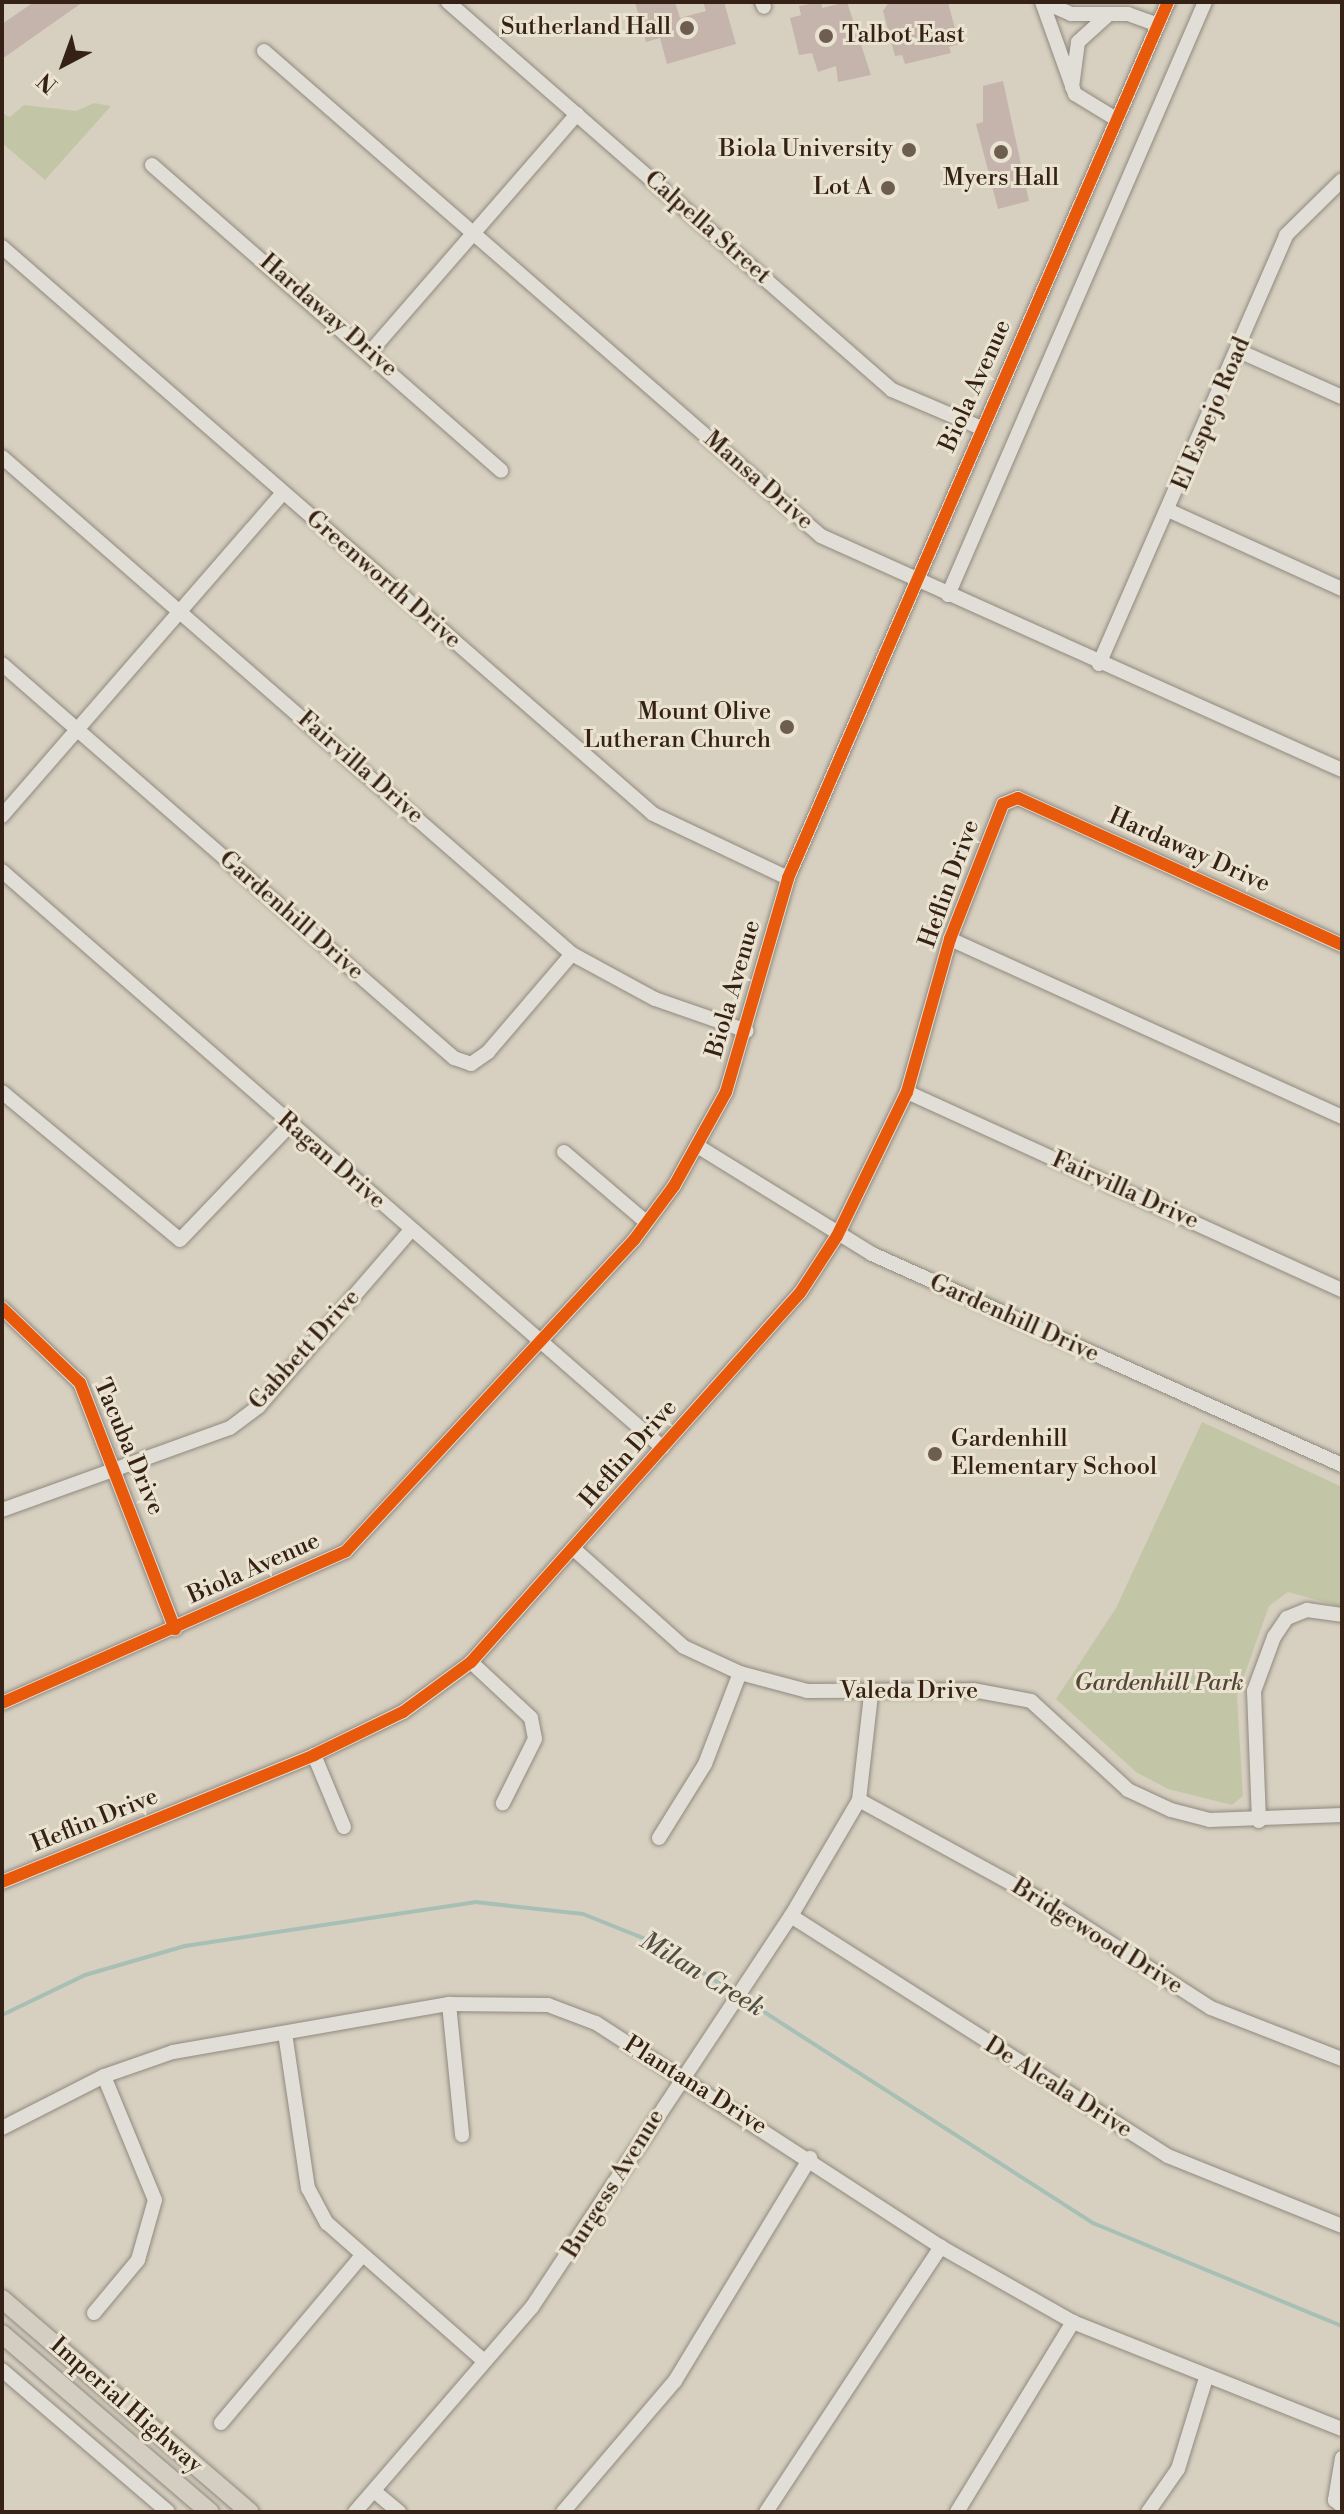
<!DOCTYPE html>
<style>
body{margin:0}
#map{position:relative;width:1344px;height:2514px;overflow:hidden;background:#d7d0c1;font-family:"Libre Bodoni",serif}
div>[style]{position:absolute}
.green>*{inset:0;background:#c2c6a6}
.stream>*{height:4px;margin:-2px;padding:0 2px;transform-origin:2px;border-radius:2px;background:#a7bfb4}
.building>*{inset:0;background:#c5b4ac}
.roads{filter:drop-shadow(0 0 2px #90897f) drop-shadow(0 0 2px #90897f)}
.minor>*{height:14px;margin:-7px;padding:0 7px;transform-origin:7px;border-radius:7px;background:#e0ded6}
.major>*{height:18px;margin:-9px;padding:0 9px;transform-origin:9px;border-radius:9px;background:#d4cec2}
.cycleway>*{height:12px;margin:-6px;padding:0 6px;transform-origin:6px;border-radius:6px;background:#e8590c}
.dots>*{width:22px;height:22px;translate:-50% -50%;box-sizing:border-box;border:4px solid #eae3d2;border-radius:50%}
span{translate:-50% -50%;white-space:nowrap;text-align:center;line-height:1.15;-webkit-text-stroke:6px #eae3d2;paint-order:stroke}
.poi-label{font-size:24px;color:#352115}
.right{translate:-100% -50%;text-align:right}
.left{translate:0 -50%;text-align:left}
.street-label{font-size:24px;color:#352115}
.park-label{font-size:24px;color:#544834;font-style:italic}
.water-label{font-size:26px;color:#514e43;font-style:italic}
.frame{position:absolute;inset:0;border:4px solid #352115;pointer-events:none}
.north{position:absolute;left:24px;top:24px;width:80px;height:80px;-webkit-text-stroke:6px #eae3d2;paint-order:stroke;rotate:221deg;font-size:22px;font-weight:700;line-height:32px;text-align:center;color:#352115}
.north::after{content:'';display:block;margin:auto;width:28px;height:36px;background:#352115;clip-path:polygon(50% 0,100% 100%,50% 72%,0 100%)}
</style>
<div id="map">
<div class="green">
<div style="clip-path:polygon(94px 103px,111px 106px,45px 180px,2px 143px,2px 113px,10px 117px,24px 105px,76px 111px)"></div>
<div style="clip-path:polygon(1202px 1422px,1342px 1487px,1342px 1607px,1288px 1592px,1269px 1606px,1237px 1696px,1243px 1796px,1232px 1805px,1168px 1789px,1136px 1772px,1056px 1699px,1116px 1608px)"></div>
</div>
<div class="stream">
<div style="left:2px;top:2015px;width:92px;rotate:-25.7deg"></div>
<div style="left:85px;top:1975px;width:104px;rotate:-16.2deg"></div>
<div style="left:185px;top:1946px;width:293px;rotate:-8.6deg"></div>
<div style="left:475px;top:1902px;width:109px;rotate:6.3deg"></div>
<div style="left:583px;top:1914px;width:81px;rotate:21.8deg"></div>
<div style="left:658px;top:1944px;width:517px;rotate:32.68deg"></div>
<div style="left:1093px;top:2223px;width:269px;rotate:22.5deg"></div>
</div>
<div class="building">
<div style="clip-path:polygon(34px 2px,83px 2px,2px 59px,2px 24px)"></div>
<div style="clip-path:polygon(635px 2px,675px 2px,680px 18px,706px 11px,703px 2px,724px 2px,736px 44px,667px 64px,660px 38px,646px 42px)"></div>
<div style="clip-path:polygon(821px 2px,822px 8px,847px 2px,871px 75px,838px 82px,836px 66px,818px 72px,812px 53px,799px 55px,790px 18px,801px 15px,799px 6px)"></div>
<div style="clip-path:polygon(889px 2px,948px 2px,959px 44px,949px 47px,951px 53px,905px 64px,902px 55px,895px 56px,883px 11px)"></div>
<div style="clip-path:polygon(1003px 81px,1029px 201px,998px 209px,976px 124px,983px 122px,983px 86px)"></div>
</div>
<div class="roads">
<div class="minor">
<div style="left:448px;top:2px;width:590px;rotate:41.15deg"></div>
<div style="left:892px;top:390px;width:97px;rotate:23.1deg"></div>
<div style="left:762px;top:2px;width:5px;rotate:68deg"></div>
<div style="left:1042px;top:2px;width:98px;rotate:70.3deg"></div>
<div style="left:1075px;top:94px;width:48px;rotate:31.4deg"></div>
<div style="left:1044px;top:2px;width:30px;rotate:24deg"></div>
<div style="left:1071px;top:14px;width:57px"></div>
<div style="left:1128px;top:14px;width:32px;rotate:20deg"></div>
<div style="left:264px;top:51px;width:739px;rotate:41.05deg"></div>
<div style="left:821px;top:536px;width:571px;rotate:24.19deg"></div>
<div style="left:1072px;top:87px;width:45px;rotate:-82.4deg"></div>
<div style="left:1078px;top:42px;width:38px;rotate:-42deg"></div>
<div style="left:152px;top:165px;width:464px;rotate:41.2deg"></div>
<div style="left:2px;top:247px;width:863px;rotate:41.05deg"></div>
<div style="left:653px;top:814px;width:149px;rotate:25.4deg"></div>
<div style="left:371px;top:351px;width:314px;rotate:-49deg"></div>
<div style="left:1239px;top:351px;width:113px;rotate:24.1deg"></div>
<div style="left:2px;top:457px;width:756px;rotate:41.09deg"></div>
<div style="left:572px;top:954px;width:94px;rotate:28.5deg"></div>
<div style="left:655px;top:999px;width:97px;rotate:19.2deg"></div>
<div style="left:1170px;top:511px;width:189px;rotate:24.4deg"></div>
<div style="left:948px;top:595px;width:646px;rotate:-66.57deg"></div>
<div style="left:2px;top:664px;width:600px;rotate:41.08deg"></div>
<div style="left:454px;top:1058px;width:18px;rotate:19deg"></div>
<div style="left:471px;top:1064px;width:21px;rotate:-35deg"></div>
<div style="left:488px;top:1052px;width:129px;rotate:-49.4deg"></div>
<div style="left:1099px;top:664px;width:468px;rotate:-66.4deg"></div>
<div style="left:1286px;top:235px;width:78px;rotate:-44.5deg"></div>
<div style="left:2px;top:816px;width:428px;rotate:-49deg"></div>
<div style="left:2px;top:871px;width:877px;rotate:41.12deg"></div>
<div style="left:950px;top:939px;width:431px;rotate:24.4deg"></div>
<div style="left:2px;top:1092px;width:231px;rotate:39.7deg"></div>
<div style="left:180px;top:1240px;width:159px;rotate:-46.3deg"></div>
<div style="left:907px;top:1092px;width:478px;rotate:24.5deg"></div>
<div style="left:699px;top:1147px;width:203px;rotate:31.7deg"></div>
<div style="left:872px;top:1254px;width:515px;rotate:24.18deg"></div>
<div style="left:564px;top:1152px;width:109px;rotate:40.5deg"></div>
<div style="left:2px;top:1308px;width:108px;rotate:43.9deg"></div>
<div style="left:80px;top:1383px;width:264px;rotate:68.9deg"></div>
<div style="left:2px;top:1510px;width:242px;rotate:-19.8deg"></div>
<div style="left:230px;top:1428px;width:36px;rotate:-37deg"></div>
<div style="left:259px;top:1406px;width:231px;rotate:-49.2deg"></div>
<div style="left:575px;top:1550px;width:146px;rotate:41.7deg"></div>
<div style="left:684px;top:1647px;width:62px;rotate:24.9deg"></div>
<div style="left:740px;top:1673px;width:69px;rotate:15deg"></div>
<div style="left:807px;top:1691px;width:166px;rotate:-0.3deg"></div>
<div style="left:973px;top:1690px;width:59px;rotate:10.7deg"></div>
<div style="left:1031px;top:1701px;width:132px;rotate:42.5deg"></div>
<div style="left:1128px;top:1790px;width:47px;rotate:24.9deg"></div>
<div style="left:1171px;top:1810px;width:40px;rotate:14.4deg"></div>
<div style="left:1210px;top:1820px;width:132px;rotate:-2.2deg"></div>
<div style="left:471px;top:1662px;width:82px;rotate:43deg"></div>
<div style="left:531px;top:1718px;width:21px;rotate:79deg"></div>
<div style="left:535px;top:1739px;width:72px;rotate:116.6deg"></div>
<div style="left:2px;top:1703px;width:376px;rotate:-23.8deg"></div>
<div style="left:346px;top:1551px;width:424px;rotate:-47.2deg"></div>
<div style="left:634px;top:1240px;width:67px;rotate:-53.5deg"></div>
<div style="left:674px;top:1186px;width:107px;rotate:-61deg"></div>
<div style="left:726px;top:1092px;width:223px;rotate:-73.8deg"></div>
<div style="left:788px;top:878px;width:955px;rotate:-66.55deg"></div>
<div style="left:314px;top:1755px;width:78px;rotate:67.4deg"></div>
<div style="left:859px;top:1800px;width:219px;rotate:28.7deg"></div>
<div style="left:1051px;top:1905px;width:190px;rotate:32.8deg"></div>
<div style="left:1211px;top:2008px;width:141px;rotate:21.3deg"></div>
<div style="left:1259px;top:1821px;width:130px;rotate:-92.2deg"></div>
<div style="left:1254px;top:1691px;width:58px;rotate:-69.7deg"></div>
<div style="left:1274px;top:1637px;width:23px;rotate:-56deg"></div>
<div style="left:1287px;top:1618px;width:22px;rotate:-22deg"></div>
<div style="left:1307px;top:1610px;width:35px;rotate:8deg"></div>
<div style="left:659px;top:1838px;width:87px;rotate:-58.1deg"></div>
<div style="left:705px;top:1764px;width:97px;rotate:-69deg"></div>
<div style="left:2px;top:1882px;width:337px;rotate:-22.1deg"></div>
<div style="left:314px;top:1755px;width:99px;rotate:-25.8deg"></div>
<div style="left:403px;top:1712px;width:84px;rotate:-36.3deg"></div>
<div style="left:471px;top:1662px;width:494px;rotate:-48.3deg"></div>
<div style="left:800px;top:1293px;width:68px;rotate:-57deg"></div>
<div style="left:837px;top:1236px;width:160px;rotate:-64.1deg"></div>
<div style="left:907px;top:1092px;width:159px;rotate:-74.3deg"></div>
<div style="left:950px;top:939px;width:145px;rotate:-68.6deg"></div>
<div style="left:1003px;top:804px;width:16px;rotate:-22deg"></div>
<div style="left:1018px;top:798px;width:356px;rotate:24.4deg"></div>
<div style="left:791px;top:1916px;width:447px;rotate:32.5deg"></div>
<div style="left:1168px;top:2156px;width:188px;rotate:21.9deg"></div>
<div style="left:449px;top:2004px;width:132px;rotate:84.3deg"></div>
<div style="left:285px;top:2033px;width:157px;rotate:81.6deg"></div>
<div style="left:308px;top:2188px;width:40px;rotate:62deg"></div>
<div style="left:327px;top:2223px;width:209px;rotate:41.3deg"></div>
<div style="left:2px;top:2128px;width:114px;rotate:-27deg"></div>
<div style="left:104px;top:2076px;width:73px;rotate:-19.2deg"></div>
<div style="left:173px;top:2052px;width:280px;rotate:-9.9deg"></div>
<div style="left:449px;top:2004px;width:99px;rotate:0.6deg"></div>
<div style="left:548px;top:2005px;width:51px;rotate:20.6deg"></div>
<div style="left:596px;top:2023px;width:411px;rotate:33deg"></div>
<div style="left:941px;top:2247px;width:152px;rotate:29.6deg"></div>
<div style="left:1073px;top:2322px;width:289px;rotate:21.7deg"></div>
<div style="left:94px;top:2313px;width:69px;rotate:-50.3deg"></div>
<div style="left:138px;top:2260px;width:62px;rotate:-74.2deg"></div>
<div style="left:155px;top:2200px;width:134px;rotate:-112.4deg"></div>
<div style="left:2px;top:2370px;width:218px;rotate:40.5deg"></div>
<div style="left:221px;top:2423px;width:214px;rotate:-49.9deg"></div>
<div style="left:1342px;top:2458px;width:43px;rotate:99.5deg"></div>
<div style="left:1335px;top:2500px;width:9px;rotate:41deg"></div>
<div style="left:374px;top:2491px;width:33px;rotate:40deg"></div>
<div style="left:355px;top:2512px;width:271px;rotate:-49.2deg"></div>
<div style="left:532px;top:2307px;width:469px;rotate:-56.5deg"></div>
<div style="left:791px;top:1916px;width:134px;rotate:-59.6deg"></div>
<div style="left:859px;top:1800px;width:107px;rotate:-83.5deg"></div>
<div style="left:563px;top:2512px;width:172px;rotate:-49.5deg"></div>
<div style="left:675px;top:2381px;width:261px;rotate:-58.8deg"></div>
<div style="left:766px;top:2512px;width:318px;rotate:-56.6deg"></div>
<div style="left:957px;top:2512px;width:223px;rotate:-58.6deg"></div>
<div style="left:1148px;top:2512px;width:52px;rotate:-55.1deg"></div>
<div style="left:1178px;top:2469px;width:92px;rotate:-72.9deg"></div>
</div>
<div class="major">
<div style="left:2px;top:2299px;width:327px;rotate:40.7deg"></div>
<div style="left:2px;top:2334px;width:274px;rotate:40.6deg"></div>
</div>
</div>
<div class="cycleway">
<div style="left:2px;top:1308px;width:108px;rotate:43.9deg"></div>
<div style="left:80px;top:1383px;width:264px;rotate:68.9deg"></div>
<div style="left:2px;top:1703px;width:376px;rotate:-23.8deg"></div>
<div style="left:346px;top:1551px;width:424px;rotate:-47.2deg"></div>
<div style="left:634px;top:1240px;width:67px;rotate:-53.5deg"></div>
<div style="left:674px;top:1186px;width:107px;rotate:-61deg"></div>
<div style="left:726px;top:1092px;width:223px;rotate:-73.8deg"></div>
<div style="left:788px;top:878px;width:955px;rotate:-66.55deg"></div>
<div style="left:2px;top:1882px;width:337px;rotate:-22.1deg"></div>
<div style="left:314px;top:1755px;width:99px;rotate:-25.8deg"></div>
<div style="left:403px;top:1712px;width:84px;rotate:-36.3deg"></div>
<div style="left:471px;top:1662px;width:494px;rotate:-48.3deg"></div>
<div style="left:800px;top:1293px;width:68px;rotate:-57deg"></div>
<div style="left:837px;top:1236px;width:160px;rotate:-64.1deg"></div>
<div style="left:907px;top:1092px;width:159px;rotate:-74.3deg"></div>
<div style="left:950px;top:939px;width:145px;rotate:-68.6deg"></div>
<div style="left:1003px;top:804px;width:16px;rotate:-22deg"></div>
<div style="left:1018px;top:798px;width:356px;rotate:24.4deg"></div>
</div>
<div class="dots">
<div style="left:687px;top:28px;background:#6e5e51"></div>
<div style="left:826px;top:36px;background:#6e5e51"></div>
<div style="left:909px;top:150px;background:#6e5e51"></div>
<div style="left:1001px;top:152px;background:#6e5e51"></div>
<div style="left:888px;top:188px;background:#6e5e51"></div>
<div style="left:787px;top:727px;background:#6e5e51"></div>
<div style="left:935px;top:1454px;background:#6e5e51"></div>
</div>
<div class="poi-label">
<span class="right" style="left:671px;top:28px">Sutherland Hall</span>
<span class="left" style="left:842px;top:36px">Talbot East</span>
<span class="right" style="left:893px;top:150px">Biola University</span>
<span style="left:1001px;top:179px">Myers Hall</span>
<span class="right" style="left:872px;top:188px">Lot A</span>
<span class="right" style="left:771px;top:727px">Mount Olive<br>Lutheran Church</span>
<span class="left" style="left:951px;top:1454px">Gardenhill<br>Elementary School</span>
</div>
<div class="street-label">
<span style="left:707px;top:228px;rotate:41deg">Calpella Street</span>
<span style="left:328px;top:316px;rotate:41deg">Hardaway Drive</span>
<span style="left:976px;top:386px;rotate:-66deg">Biola Avenue</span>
<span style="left:1212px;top:414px;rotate:-67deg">El Espejo Road</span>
<span style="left:758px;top:481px;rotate:41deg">Mansa Drive</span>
<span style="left:383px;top:580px;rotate:41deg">Greenworth Drive</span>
<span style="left:360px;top:768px;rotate:41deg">Fairvilla Drive</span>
<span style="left:1189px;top:851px;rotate:24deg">Hardaway Drive</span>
<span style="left:950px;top:884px;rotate:-70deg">Heflin Drive</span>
<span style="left:291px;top:916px;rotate:41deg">Gardenhill Drive</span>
<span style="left:734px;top:989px;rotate:-74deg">Biola Avenue</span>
<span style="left:331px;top:1161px;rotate:41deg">Ragan Drive</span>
<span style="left:1125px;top:1191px;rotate:24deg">Fairvilla Drive</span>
<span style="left:1014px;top:1319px;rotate:24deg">Gardenhill Drive</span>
<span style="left:305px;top:1350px;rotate:-48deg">Gabbett Drive</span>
<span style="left:128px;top:1447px;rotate:67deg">Tacuba Drive</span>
<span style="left:629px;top:1454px;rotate:-49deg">Heflin Drive</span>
<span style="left:254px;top:1569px;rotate:-24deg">Biola Avenue</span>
<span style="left:909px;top:1692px">Valeda Drive</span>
<span style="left:95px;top:1821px;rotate:-22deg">Heflin Drive</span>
<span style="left:1097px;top:1937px;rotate:32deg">Bridgewood Drive</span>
<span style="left:695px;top:2086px;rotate:32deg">Plantana Drive</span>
<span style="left:1058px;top:2088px;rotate:32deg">De Alcala Drive</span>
<span style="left:614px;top:2184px;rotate:-58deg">Burgess Avenue</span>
<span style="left:126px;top:2406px;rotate:41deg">Imperial Highway</span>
</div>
<div class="park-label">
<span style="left:1159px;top:1684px">Gardenhill Park</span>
</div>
<div class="water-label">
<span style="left:702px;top:1975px;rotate:31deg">Milan Creek</span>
</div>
<div class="frame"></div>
<div class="north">N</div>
</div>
